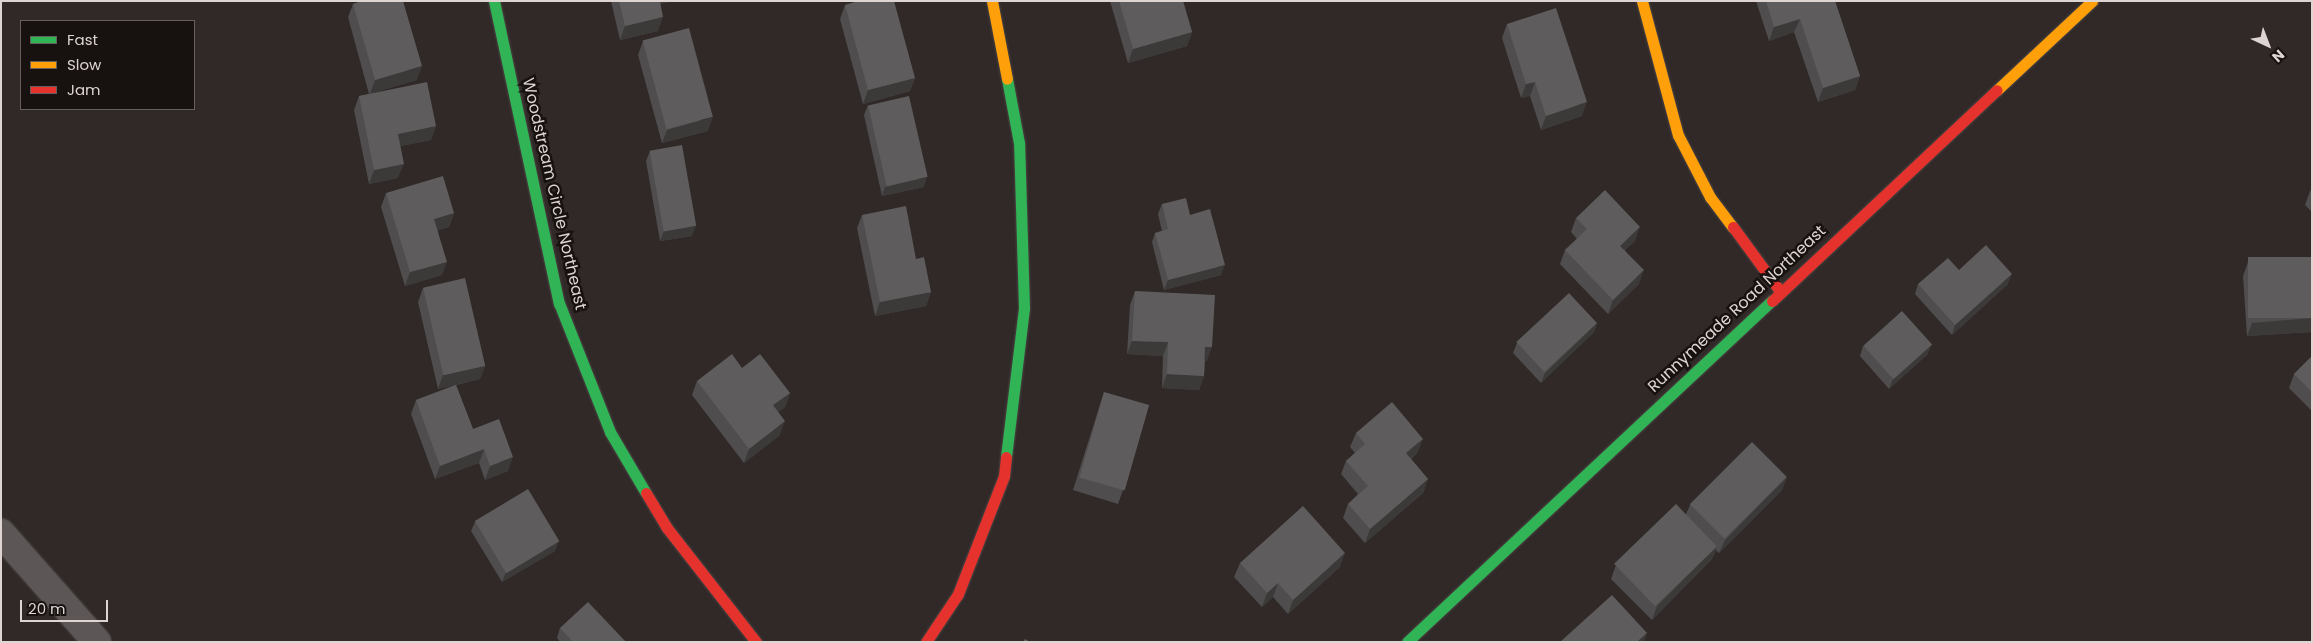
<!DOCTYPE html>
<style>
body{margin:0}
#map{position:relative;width:2313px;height:643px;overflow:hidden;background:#302928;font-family:Poppins,sans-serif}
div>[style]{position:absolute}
.roads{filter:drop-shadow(0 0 1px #4b4544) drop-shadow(0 0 1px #4b4544)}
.street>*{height:28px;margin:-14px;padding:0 14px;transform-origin:14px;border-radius:14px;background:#5c5756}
.fast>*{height:11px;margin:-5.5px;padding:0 5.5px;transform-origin:5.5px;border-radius:5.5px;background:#30b455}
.slow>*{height:11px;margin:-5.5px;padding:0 5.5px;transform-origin:5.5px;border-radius:5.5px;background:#ff9f0a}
.jam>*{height:11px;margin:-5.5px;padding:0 5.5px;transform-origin:5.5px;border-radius:5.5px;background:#e5322d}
.wall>*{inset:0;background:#4f4d4e}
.shaded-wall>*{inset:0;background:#3c3939}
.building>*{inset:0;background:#5e5c5c;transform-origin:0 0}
span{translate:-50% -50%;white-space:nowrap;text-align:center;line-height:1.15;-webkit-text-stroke:5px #171110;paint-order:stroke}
.street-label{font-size:16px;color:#ded5d3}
.frame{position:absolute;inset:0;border:2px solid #ded5d3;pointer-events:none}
.legend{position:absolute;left:20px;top:20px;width:175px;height:90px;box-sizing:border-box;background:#171110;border:1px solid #675f5e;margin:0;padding:6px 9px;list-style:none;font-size:15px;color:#ded5d3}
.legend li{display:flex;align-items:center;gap:10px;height:25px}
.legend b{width:25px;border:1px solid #675f5e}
.north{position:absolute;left:2243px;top:20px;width:50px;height:50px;-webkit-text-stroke:4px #171110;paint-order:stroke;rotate:137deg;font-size:14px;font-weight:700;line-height:20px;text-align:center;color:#ded5d3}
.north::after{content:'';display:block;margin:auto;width:18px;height:22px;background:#ded5d3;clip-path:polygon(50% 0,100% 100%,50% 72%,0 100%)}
.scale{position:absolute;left:20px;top:600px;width:88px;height:22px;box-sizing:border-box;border:2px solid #ded5d3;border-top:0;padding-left:6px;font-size:15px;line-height:18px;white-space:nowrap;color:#ded5d3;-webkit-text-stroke:4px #171110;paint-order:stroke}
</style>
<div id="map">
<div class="roads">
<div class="street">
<div style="left:1px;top:533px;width:145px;rotate:48.6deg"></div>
</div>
<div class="fast">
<div style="left:494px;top:1px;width:309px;rotate:77.9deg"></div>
<div style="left:559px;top:303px;width:139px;rotate:68.4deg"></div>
<div style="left:610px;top:432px;width:71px;rotate:59.5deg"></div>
<div style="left:1006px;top:457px;width:150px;rotate:-83.1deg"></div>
<div style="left:1024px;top:308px;width:165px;rotate:-91.7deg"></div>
<div style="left:1019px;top:143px;width:65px;rotate:-100.6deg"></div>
<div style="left:1407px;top:642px;width:500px;rotate:-43.1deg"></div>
</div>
<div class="slow">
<div style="left:992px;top:1px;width:79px;rotate:79.1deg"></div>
<div style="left:1642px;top:1px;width:139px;rotate:75deg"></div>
<div style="left:1678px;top:135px;width:70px;rotate:62.7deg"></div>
<div style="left:1710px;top:197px;width:38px;rotate:53deg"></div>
<div style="left:1997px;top:90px;width:130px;rotate:-43.1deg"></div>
</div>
<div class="jam">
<div style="left:1733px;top:227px;width:79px;rotate:53.7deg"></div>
<div style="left:1772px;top:301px;width:308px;rotate:-43.2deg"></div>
<div style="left:646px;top:493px;width:41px;rotate:59deg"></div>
<div style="left:667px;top:528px;width:145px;rotate:52deg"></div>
<div style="left:926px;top:642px;width:58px;rotate:-56.3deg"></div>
<div style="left:958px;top:594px;width:127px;rotate:-68.7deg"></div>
<div style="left:1004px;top:476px;width:19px;rotate:-84deg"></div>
</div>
</div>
<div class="wall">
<div style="clip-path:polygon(611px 1px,672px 1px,660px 4px,658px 31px,620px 40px)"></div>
<div style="clip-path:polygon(1110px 1px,1183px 1px,1192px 32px,1187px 46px,1128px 63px)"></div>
<div style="clip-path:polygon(1756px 1px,1835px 1px,1860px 76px,1855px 90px,1818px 102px,1794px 32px,1769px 41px)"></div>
<div style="clip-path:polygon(353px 4px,417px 80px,372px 93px,436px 126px,431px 140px,400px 146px,398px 178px,369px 184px,354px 110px,359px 96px,369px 94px,348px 17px)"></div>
<div style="clip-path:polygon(845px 5px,915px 78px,910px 91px,863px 104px,840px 19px)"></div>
<div style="clip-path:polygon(1507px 24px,1582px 116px,1541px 130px,1530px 96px,1521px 98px,1502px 38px)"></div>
<div style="clip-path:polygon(643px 41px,708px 131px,662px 143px,638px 55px)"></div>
<div style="clip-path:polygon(868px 105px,924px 187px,882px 196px,864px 115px)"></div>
<div style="clip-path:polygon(650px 151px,692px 236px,660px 241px,646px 161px)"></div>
<div style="clip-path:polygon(2312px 189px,2312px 212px,2305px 205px,2310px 191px)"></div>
<div style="clip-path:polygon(386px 193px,454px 213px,449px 227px,438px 230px,442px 275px,405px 286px,381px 207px)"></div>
<div style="clip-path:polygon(1162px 204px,1190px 215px,1221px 275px,1164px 290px,1152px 242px,1155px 233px,1162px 231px,1158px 214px)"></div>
<div style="clip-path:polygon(862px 215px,916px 259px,931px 292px,926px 306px,875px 316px,857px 228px)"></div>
<div style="clip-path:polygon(1576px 218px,1635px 241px,1625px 250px,1639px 284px,1608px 314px,1560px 264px,1565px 250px,1577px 239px,1571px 232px)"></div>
<div style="clip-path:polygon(2312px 257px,2312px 332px,2247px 336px,2243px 276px,2248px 262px)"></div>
<div style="clip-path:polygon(1959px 270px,2008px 284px,1952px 335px,1915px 294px,1918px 284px)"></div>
<div style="clip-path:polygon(423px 288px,485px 366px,480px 379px,456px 385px,473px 429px,508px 471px,485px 480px,479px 463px,435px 479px,411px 414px,416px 400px,455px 385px,438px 389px,418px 302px)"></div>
<div style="clip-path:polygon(1135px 291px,1207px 361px,1205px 361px,1204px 376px,1199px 390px,1162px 388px,1163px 356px,1127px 354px,1130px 305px)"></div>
<div style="clip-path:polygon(1597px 323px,1594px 332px,1541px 383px,1513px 353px,1517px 343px)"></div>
<div style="clip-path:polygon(1863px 346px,1928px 354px,1889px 389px,1860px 356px)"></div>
<div style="clip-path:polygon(2312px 356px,2312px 411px,2289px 388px,2294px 374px)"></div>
<div style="clip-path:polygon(742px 368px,790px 393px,785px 407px,778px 412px,780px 435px,744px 463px,692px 395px,697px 381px)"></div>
<div style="clip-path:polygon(1104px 392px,1123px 490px,1118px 504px,1073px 490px)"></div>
<div style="clip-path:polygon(1356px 433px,1418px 452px,1411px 459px,1428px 479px,1423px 493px,1365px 543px,1343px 518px,1348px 504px,1358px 494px,1341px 474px,1346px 461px,1355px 453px,1350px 447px)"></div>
<div style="clip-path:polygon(1787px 477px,1782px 490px,1719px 553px,1716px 550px,1712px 559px,1652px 620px,1611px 579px,1616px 565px,1686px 514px,1690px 505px)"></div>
<div style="clip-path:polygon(475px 522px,555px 551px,502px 582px,471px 531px)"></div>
<div style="clip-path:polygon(1240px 563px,1340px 567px,1288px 614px,1273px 597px,1262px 607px,1234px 577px)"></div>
<div style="clip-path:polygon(560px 628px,626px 642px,560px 642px,557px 638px)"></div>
</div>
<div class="shaded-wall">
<div style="clip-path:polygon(654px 1px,672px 1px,652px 6px)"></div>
<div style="clip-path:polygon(663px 17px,658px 31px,620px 40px,625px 26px)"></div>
<div style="clip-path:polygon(1800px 19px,1794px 32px,1769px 41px,1774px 27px)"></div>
<div style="clip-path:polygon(1192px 32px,1187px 46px,1128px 63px,1133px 49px)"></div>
<div style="clip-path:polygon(422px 66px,417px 80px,370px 94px,375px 80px)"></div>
<div style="clip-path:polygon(1860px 76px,1855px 90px,1818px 102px,1823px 88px)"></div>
<div style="clip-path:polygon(915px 78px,910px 91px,863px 104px,868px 90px)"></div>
<div style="clip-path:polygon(1535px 82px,1530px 96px,1521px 98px,1526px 84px)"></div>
<div style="clip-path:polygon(1587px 102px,1582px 116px,1541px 130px,1546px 116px)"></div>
<div style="clip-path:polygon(713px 117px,708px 131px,662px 143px,667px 130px)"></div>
<div style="clip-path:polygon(436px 126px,431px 140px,392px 148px,398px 134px)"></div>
<div style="clip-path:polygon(404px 164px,398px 178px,369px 184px,374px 170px)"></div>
<div style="clip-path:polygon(927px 177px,924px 187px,882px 196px,885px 187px)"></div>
<div style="clip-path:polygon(454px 213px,449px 227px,429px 233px,434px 219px)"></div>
<div style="clip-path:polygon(696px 226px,692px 236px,660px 241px,664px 231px)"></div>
<div style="clip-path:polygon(1640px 227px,1635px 241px,1615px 259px,1620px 246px)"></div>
<div style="clip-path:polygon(447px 262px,442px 275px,405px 286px,410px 272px)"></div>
<div style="clip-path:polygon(1225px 265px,1221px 275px,1164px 290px,1168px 280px)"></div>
<div style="clip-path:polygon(1644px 270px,1639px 284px,1608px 314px,1613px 300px)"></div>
<div style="clip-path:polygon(2012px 274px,2008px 284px,1952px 335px,1955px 325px)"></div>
<div style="clip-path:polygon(931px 292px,926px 306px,875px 316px,880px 302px)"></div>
<div style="clip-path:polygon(2312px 318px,2312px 332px,2247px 336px,2252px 323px)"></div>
<div style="clip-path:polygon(1597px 323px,1594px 332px,1541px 383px,1545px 373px)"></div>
<div style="clip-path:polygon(1132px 341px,1168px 342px,1163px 356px,1127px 354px)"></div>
<div style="clip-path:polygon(1932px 344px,1928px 354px,1889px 389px,1893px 379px)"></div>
<div style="clip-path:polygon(1205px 347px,1212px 347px,1207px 361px,1200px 361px)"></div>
<div style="clip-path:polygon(485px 366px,480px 379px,438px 389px,443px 375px)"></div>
<div style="clip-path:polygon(1167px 374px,1204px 376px,1199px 390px,1162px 388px)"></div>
<div style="clip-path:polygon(790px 393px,785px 407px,768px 419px,773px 405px)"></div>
<div style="clip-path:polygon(785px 421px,780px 435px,744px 463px,749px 449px)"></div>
<div style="clip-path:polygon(1423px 439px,1418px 452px,1401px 467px,1406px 453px)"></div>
<div style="clip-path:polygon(484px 449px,479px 463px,435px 479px,440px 466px)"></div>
<div style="clip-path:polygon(513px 457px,508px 471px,485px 480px,490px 466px)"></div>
<div style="clip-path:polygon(1787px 477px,1782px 490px,1719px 553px,1725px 540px)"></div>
<div style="clip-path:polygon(1428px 479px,1423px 493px,1365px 543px,1370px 529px)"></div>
<div style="clip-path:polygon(559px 541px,555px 551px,502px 582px,506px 572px)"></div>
<div style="clip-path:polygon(1717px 546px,1712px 559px,1652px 620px,1657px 606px)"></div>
<div style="clip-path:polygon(1345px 553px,1340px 567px,1288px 614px,1293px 600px)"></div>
<div style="clip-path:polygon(1278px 583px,1273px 597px,1262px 607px,1267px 593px)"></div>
<div style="clip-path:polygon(1647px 633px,1644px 642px,1637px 642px)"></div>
</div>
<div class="building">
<div style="clip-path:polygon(361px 1px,403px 1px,422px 66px,375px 80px,353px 4px)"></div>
<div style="clip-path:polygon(619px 1px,660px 1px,663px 17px,625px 26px)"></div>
<div style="clip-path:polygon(858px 1px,894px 1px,915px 78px,868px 90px,845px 5px)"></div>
<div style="clip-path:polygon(1119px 1px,1183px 1px,1192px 32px,1133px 49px)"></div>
<div style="clip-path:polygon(1766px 1px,1835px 1px,1860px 76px,1823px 88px,1800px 19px,1774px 27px)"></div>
<div style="clip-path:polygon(1556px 8px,1587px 102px,1546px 116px,1535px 82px,1526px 84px,1507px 24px)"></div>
<div style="left:689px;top:28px;width:92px;height:48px;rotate:75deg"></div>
<div style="clip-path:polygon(427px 82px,436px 126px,398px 134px,404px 164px,374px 170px,359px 96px)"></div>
<div style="left:909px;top:96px;width:83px;height:42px;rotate:77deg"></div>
<div style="left:682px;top:145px;width:82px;height:33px;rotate:80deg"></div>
<div style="clip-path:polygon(443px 176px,454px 213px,434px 219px,447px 262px,410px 272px,386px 193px)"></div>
<div style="clip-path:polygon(1605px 190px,1640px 227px,1620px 246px,1644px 270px,1613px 300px,1565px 250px,1587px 229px,1576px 218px)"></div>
<div style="clip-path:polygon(1186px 198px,1190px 215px,1210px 209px,1225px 265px,1168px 280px,1155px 233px,1168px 229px,1162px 204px)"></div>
<div style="clip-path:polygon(906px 206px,916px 259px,924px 257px,931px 292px,880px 302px,862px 215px)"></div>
<div style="clip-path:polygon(1986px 245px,2012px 274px,1955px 325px,1918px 284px,1948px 258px,1959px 270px)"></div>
<div style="left:2312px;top:257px;width:61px;height:64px;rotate:90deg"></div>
<div style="left:465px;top:278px;width:90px;height:43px;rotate:77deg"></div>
<div style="clip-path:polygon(1135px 291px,1215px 295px,1212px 347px,1205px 347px,1204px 376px,1167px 374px,1168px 342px,1132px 341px)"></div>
<div style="left:1569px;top:293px;width:41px;height:72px;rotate:47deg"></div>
<div style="left:1902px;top:311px;width:45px;height:52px;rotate:48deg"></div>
<div style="clip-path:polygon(732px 354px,742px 368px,760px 354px,790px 393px,773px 405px,785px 421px,749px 449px,697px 381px)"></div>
<div style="clip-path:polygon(2312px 356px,2312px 392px,2294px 374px)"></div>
<div style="clip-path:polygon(456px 385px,473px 429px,499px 419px,513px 457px,490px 466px,484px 449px,440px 466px,416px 400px)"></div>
<div style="left:1104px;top:392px;width:47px;height:89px;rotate:16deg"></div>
<div style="clip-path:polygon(1392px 402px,1423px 439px,1406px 453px,1428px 479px,1370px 529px,1348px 504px,1368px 486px,1346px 461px,1365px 444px,1356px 433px)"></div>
<div style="left:1752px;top:442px;width:49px;height:88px;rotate:45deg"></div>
<div style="left:528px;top:489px;width:61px;height:62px;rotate:59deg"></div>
<div style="left:1676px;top:504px;width:59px;height:86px;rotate:46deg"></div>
<div style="clip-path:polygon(1303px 506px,1345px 553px,1293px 600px,1278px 583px,1267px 593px,1240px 563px)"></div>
<div style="clip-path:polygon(1612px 595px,1647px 633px,1637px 642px,1560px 642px)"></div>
<div style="clip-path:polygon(588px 602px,626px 642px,573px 642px,560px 628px)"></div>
<div style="clip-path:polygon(1025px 639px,1030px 642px,1023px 642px)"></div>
</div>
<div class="street-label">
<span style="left:554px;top:194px;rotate:77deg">Woodstream Circle Northeast</span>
<span style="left:1737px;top:309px;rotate:-43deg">Runnymeade Road Northeast</span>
</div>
<div class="frame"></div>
<ul class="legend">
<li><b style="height:6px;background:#30b455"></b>Fast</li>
<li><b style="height:6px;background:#ff9f0a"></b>Slow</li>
<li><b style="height:6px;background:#e5322d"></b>Jam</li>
</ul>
<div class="north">N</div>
<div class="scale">20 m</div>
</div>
